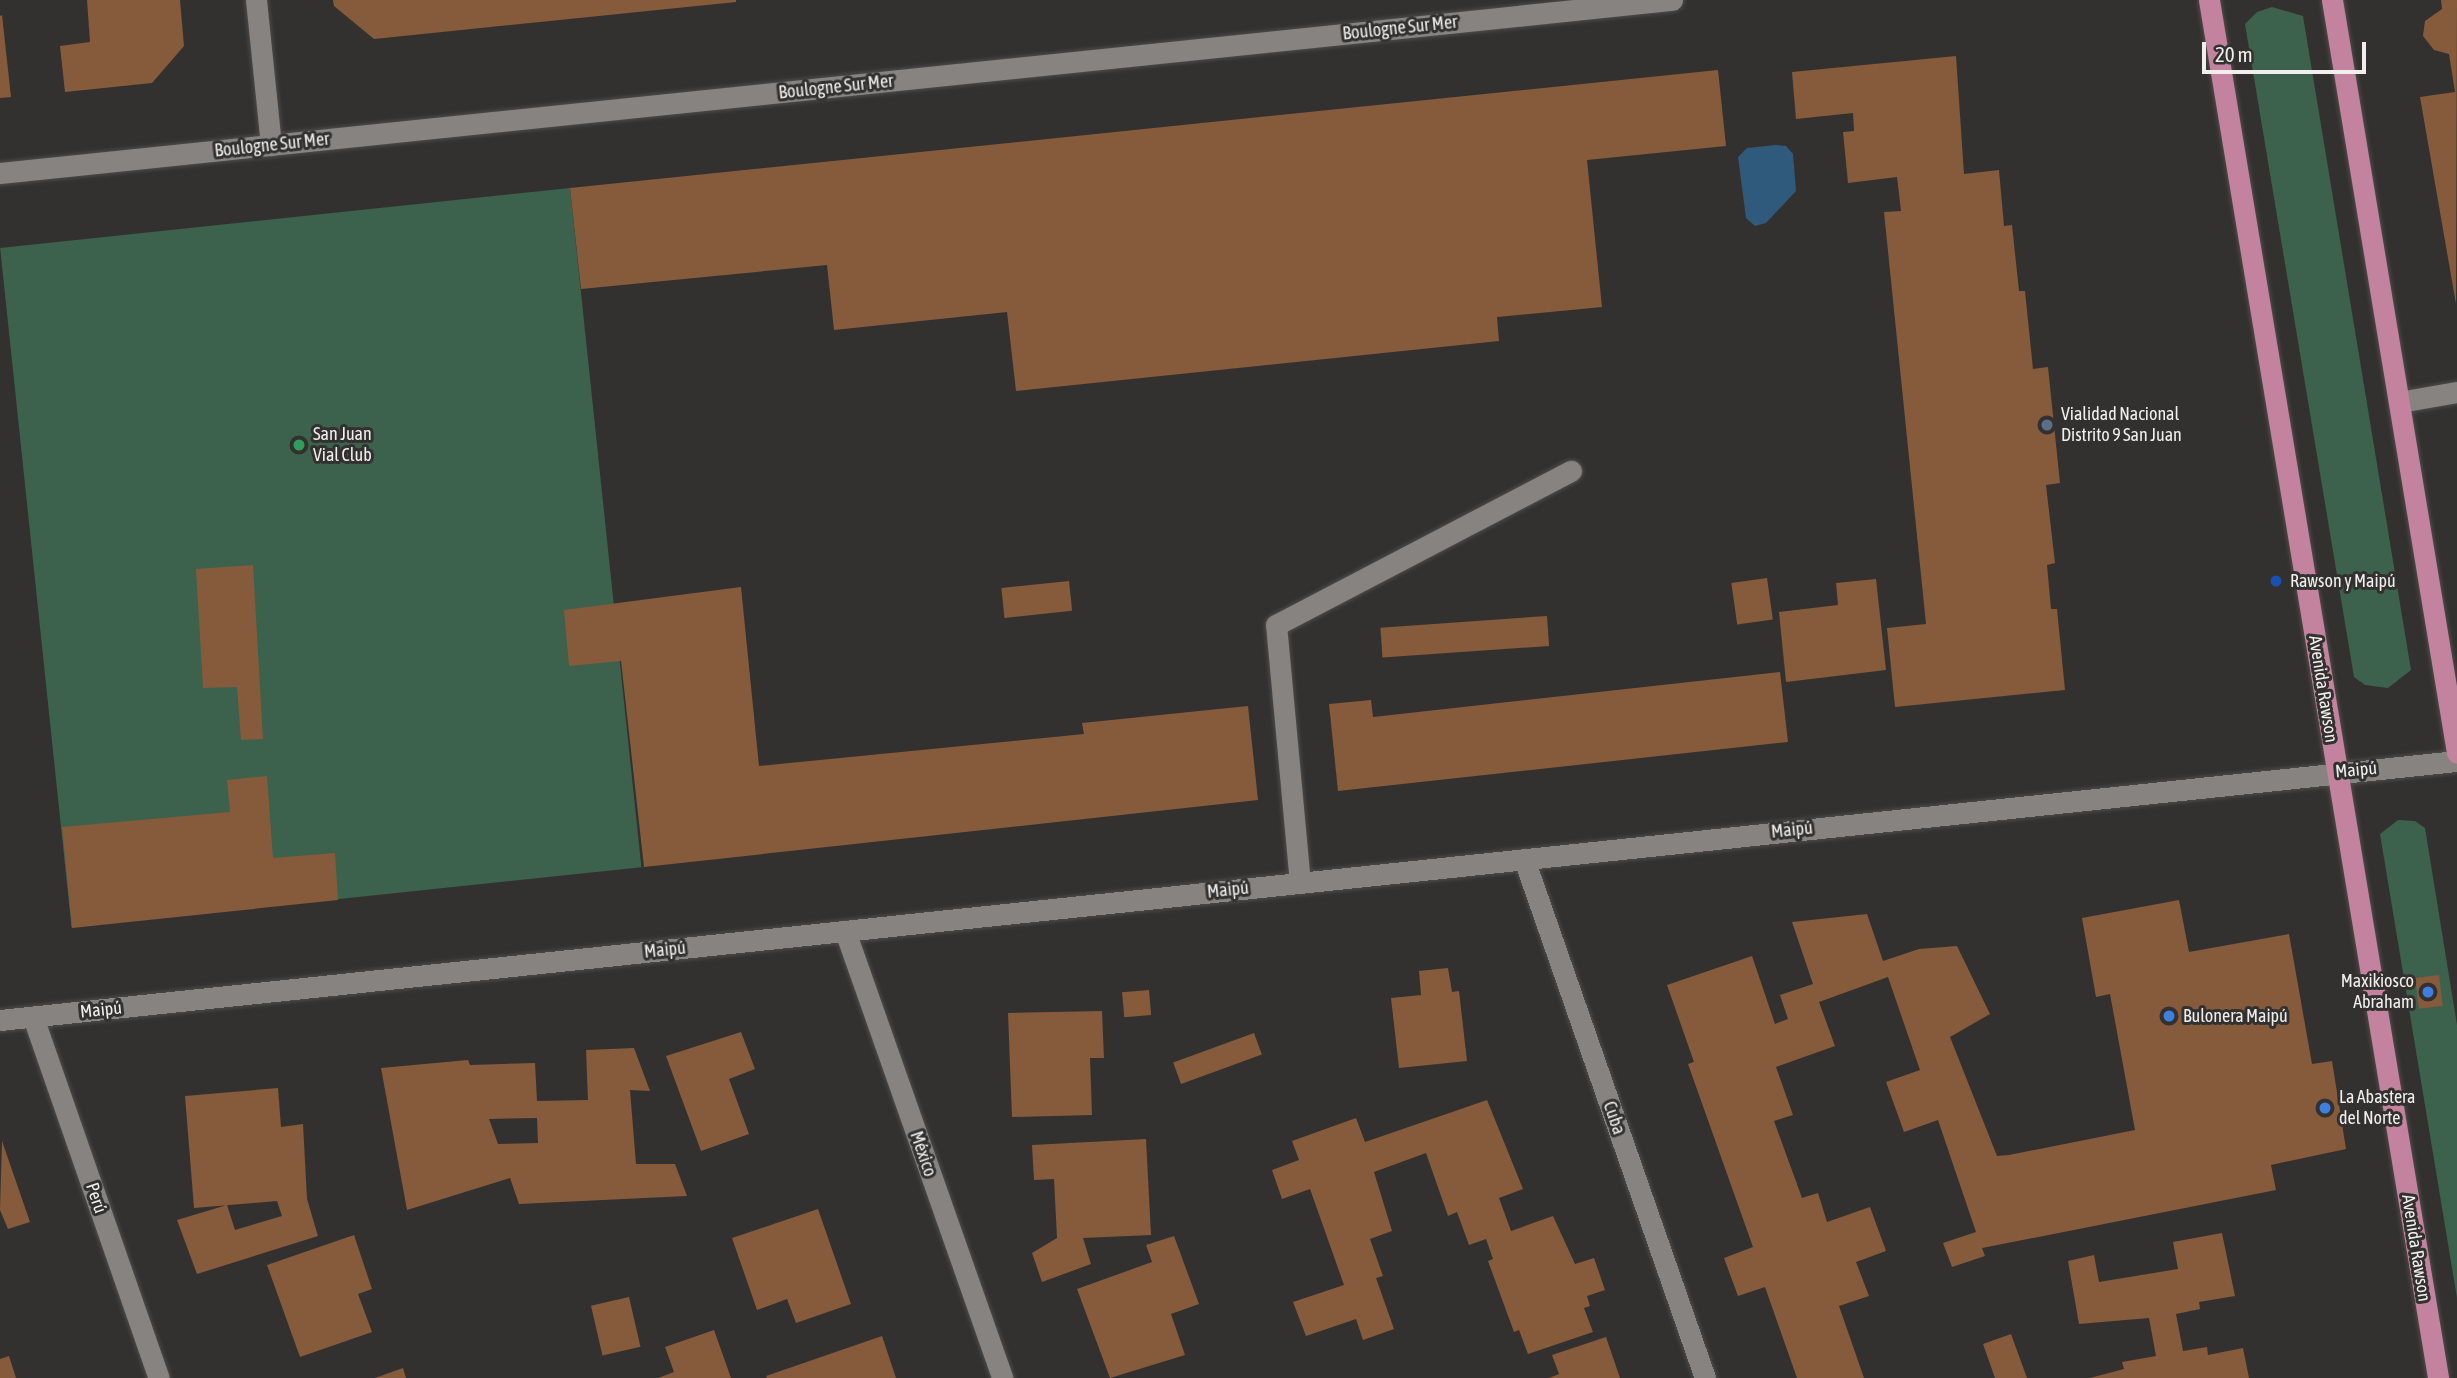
<!DOCTYPE html>
<meta charset="utf-8">
<style>
body{margin:0}
#map{position:relative;width:2457px;height:1378px;overflow:hidden;background:#33312f;font-family:"Asap Condensed",sans-serif}
div>[style]{position:absolute}
.green>*{inset:0;background:#3c614d;transform-origin:0 0}
.water>*{inset:0;background:#2f5a7b}
.building>*{inset:0;background:#855b3b;transform-origin:0 0}
.roads{filter:drop-shadow(0 0 2px #4e4c4b) drop-shadow(0 0 2px #4e4c4b)}
.lane>*{height:21px;margin:-10.5px;padding:0 10.5px;transform-origin:10.5px;border-radius:10.5px;background:#868381}
.street>*{height:21px;margin:-10.5px;padding:0 10.5px;transform-origin:10.5px;border-radius:10.5px;background:#868381}
.primary>*{height:21px;margin:-10.5px;padding:0 10.5px;transform-origin:10.5px;border-radius:10.5px;background:#c3829e}
.dots>*{width:19px;height:19px;translate:-50% -50%;box-sizing:border-box;border:4px solid #33312f;border-radius:50%}
span{translate:-50% -50%;white-space:nowrap;text-align:center;line-height:1.15;-webkit-text-stroke:6px #33312f;paint-order:stroke}
.street-label{font-size:18px;color:#f1efee}
.poi-label{font-size:18px;color:#f1efee}
.left{translate:0 -50%;text-align:left}
.right{translate:-100% -50%;text-align:right}
.scale{position:absolute;left:2202px;top:42px;width:164px;height:32px;box-sizing:border-box;border:4px solid #f1efee;border-top:0;padding-left:9px;font-size:21px;line-height:24px;white-space:nowrap;color:#f1efee;-webkit-text-stroke:5px #33312f;paint-order:stroke}
</style>
<div id="map">
<div class="green">
<div style="clip-path:polygon(2272px 7px,2303px 16px,2411px 670px,2388px 688px,2365px 685px,2354px 677px,2245px 24px,2257px 12px)"></div>
<div style="left:570px;top:188px;width:683px;height:573px;rotate:84deg"></div>
<div style="clip-path:polygon(2398px 820px,2415px 821px,2425px 828px,2457px 1025px,2457px 1298px,2380px 834px)"></div>
</div>
<div class="water">
<div style="clip-path:polygon(1776px 145px,1786px 146px,1793px 154px,1796px 191px,1766px 223px,1755px 226px,1746px 218px,1738px 157px,1747px 148px)"></div>
</div>
<div class="building">
<div style="clip-path:polygon(87px 0,180px 0,184px 46px,152px 83px,65px 92px,60px 46px,90px 42px)"></div>
<div style="clip-path:polygon(333px 0,736px 0,736px 2px,374px 39px,334px 6px)"></div>
<div style="clip-path:polygon(2441px 0,2457px 0,2456px 304px,2420px 97px,2455px 92px,2449px 54px,2434px 50px,2423px 36px,2425px 21px,2442px 9px)"></div>
<div style="clip-path:polygon(2px 15px,11px 97px,0 98px,0 16px)"></div>
<div style="clip-path:polygon(1956px 56px,1964px 174px,1999px 170px,2004px 226px,2012px 225px,2019px 291px,2025px 291px,2033px 369px,2048px 367px,2060px 483px,2046px 485px,2055px 563px,2047px 565px,2051px 609px,2057px 609px,2065px 690px,1895px 707px,1887px 628px,1926px 624px,1884px 212px,1901px 211px,1897px 177px,1848px 183px,1843px 132px,1854px 131px,1853px 113px,1796px 119px,1792px 72px)"></div>
<div style="clip-path:polygon(1718px 70px,1726px 146px,1587px 160px,1602px 307px,1497px 317px,1499px 341px,1016px 391px,1007px 312px,834px 330px,827px 265px,581px 289px,570px 188px)"></div>
<div style="clip-path:polygon(253px 565px,263px 739px,241px 740px,237px 687px,203px 688px,196px 569px)"></div>
<div style="left:1767px;top:578px;width:42px;height:36px;rotate:82deg"></div>
<div style="clip-path:polygon(1876px 579px,1886px 670px,1786px 682px,1779px 612px,1838px 605px,1836px 583px)"></div>
<div style="left:1069px;top:581px;width:30px;height:68px;rotate:84deg"></div>
<div style="clip-path:polygon(741px 587px,759px 766px,1084px 734px,1082px 723px,1248px 706px,1258px 800px,644px 867px,621px 661px,569px 666px,564px 610px)"></div>
<div style="left:1547px;top:616px;width:30px;height:167px;rotate:86deg"></div>
<div style="clip-path:polygon(1780px 672px,1788px 742px,1338px 791px,1329px 704px,1371px 700px,1373px 717px)"></div>
<div style="clip-path:polygon(267px 776px,273px 858px,335px 853px,338px 900px,72px 928px,62px 827px,230px 812px,227px 780px)"></div>
<div style="clip-path:polygon(2179px 900px,2189px 952px,2289px 934px,2312px 1064px,2332px 1061px,2346px 1149px,2271px 1165px,2276px 1190px,1982px 1248px,1985px 1256px,1952px 1267px,1943px 1243px,1976px 1232px,1938px 1120px,1904px 1132px,1886px 1082px,1920px 1070px,1888px 977px,1819px 1002px,1835px 1046px,1776px 1067px,1793px 1115px,1774px 1121px,1802px 1198px,1818px 1193px,1827px 1222px,1870px 1207px,1886px 1251px,1856px 1262px,1869px 1296px,1839px 1306px,1864px 1378px,1797px 1378px,1765px 1287px,1738px 1296px,1724px 1258px,1753px 1247px,1688px 1064px,1694px 1062px,1667px 985px,1752px 956px,1775px 1024px,1788px 1019px,1780px 995px,1813px 984px,1792px 922px,1867px 914px,1883px 961px,1919px 949px,1957px 946px,1990px 1014px,1950px 1037px,1997px 1156px,2009px 1155px,2135px 1130px,2110px 994px,2096px 997px,2082px 918px)"></div>
<div style="clip-path:polygon(1448px 968px,1452px 992px,1459px 991px,1467px 1061px,1399px 1068px,1391px 998px,1421px 995px,1419px 971px)"></div>
<div style="left:2439px;top:975px;width:31px;height:24px;rotate:83deg"></div>
<div style="left:1149px;top:990px;width:25px;height:27px;rotate:85deg"></div>
<div style="clip-path:polygon(1102px 1011px,1104px 1058px,1090px 1058px,1092px 1115px,1012px 1117px,1008px 1013px)"></div>
<div style="clip-path:polygon(741px 1032px,755px 1069px,729px 1079px,749px 1134px,701px 1151px,666px 1056px)"></div>
<div style="left:1254px;top:1033px;width:23px;height:86px;rotate:70deg"></div>
<div style="clip-path:polygon(evenodd,634px 1048px,650px 1091px,630px 1090px,636px 1164px,675px 1164px,687px 1196px,519px 1204px,510px 1178px,407px 1210px,381px 1068px,468px 1060px,470px 1065px,535px 1063px,537px 1101px,588px 1100px,586px 1050px,634px 1048px,537px 1118px,538px 1143px,498px 1144px,489px 1119px,537px 1118px)"></div>
<div style="clip-path:polygon(278px 1088px,281px 1127px,303px 1124px,307px 1199px,318px 1236px,197px 1274px,177px 1220px,227px 1205px,235px 1230px,282px 1216px,277px 1201px,194px 1208px,185px 1096px)"></div>
<div style="clip-path:polygon(1487px 1100px,1523px 1189px,1499px 1198px,1511px 1231px,1553px 1216px,1575px 1264px,1594px 1258px,1605px 1290px,1587px 1296px,1590px 1306px,1584px 1308px,1593px 1332px,1528px 1354px,1519px 1330px,1514px 1332px,1488px 1261px,1493px 1259px,1486px 1239px,1469px 1245px,1457px 1212px,1448px 1216px,1426px 1153px,1374px 1172px,1392px 1231px,1370px 1239px,1383px 1276px,1376px 1278px,1394px 1329px,1363px 1340px,1356px 1319px,1306px 1336px,1293px 1302px,1344px 1285px,1310px 1189px,1282px 1199px,1272px 1170px,1299px 1160px,1292px 1141px,1356px 1118px,1365px 1142px)"></div>
<div style="clip-path:polygon(1146px 1139px,1151px 1235px,1083px 1238px,1091px 1264px,1042px 1282px,1032px 1253px,1057px 1238px,1054px 1179px,1034px 1180px,1032px 1145px)"></div>
<div style="clip-path:polygon(2px 1141px,30px 1222px,8px 1229px,0 1210px)"></div>
<div style="clip-path:polygon(818px 1209px,851px 1304px,796px 1323px,787px 1299px,757px 1310px,732px 1238px)"></div>
<div style="clip-path:polygon(2222px 1233px,2235px 1296px,2199px 1302px,2200px 1309px,2176px 1314px,2183px 1351px,2207px 1347px,2208px 1355px,2243px 1348px,2249px 1378px,2090px 1378px,2124px 1369px,2122px 1362px,2156px 1356px,2149px 1318px,2079px 1324px,2068px 1261px,2094px 1255px,2099px 1282px,2178px 1269px,2173px 1242px)"></div>
<div style="clip-path:polygon(354px 1235px,372px 1289px,358px 1294px,372px 1332px,300px 1357px,267px 1265px)"></div>
<div style="clip-path:polygon(1174px 1236px,1199px 1304px,1171px 1314px,1185px 1355px,1110px 1378px,1077px 1289px,1152px 1262px,1146px 1245px)"></div>
<div style="left:629px;top:1297px;width:51px;height:39px;rotate:77deg"></div>
<div style="clip-path:polygon(714px 1330px,731px 1378px,658px 1378px,674px 1372px,665px 1347px)"></div>
<div style="clip-path:polygon(2011px 1334px,2027px 1378px,1995px 1378px,1983px 1344px)"></div>
<div style="clip-path:polygon(882px 1336px,896px 1378px,767px 1378px,766px 1376px)"></div>
<div style="clip-path:polygon(1606px 1337px,1620px 1378px,1549px 1378px,1559px 1374px,1552px 1355px)"></div>
<div style="clip-path:polygon(9px 1356px,16px 1378px,0 1378px,0 1359px)"></div>
<div style="clip-path:polygon(403px 1368px,406px 1378px,375px 1378px)"></div>
</div>
<div class="roads">
<div class="lane">
<div style="left:2399px;top:402px;width:59px;rotate:-9.8deg"></div>
<div style="left:1300px;top:883px;width:259px;rotate:-95.3deg"></div>
<div style="left:1276px;top:625px;width:333px;rotate:-27.6deg"></div>
</div>
<div class="street">
<div style="left:256px;top:0;width:146px;rotate:84.1deg"></div>
<div style="left:0;top:173px;width:1681px;rotate:-5.91deg"></div>
<div style="left:1524px;top:859px;width:550px;rotate:70.77deg"></div>
<div style="left:845px;top:931px;width:474px;rotate:70.6deg"></div>
<div style="left:33px;top:1017px;width:382px;rotate:70.8deg"></div>
<div style="left:0;top:1020px;width:2471px;rotate:-6.02deg"></div>
</div>
<div class="primary">
<div style="left:2209px;top:0;width:1397px;rotate:80.56deg"></div>
<div style="left:2332px;top:0;width:763px;rotate:80.57deg"></div>
</div>
</div>
<div class="dots">
<div style="left:2047px;top:425px;background:#5c6f8a"></div>
<div style="left:299px;top:445px;background:#2e9e5b"></div>
<div style="left:2276px;top:581px;background:#1a4fb4"></div>
<div style="left:2428px;top:992px;background:#3f7fe0"></div>
<div style="left:2169px;top:1016px;background:#3f7fe0"></div>
<div style="left:2325px;top:1108px;background:#3f7fe0"></div>
</div>
<div class="street-label">
<span style="left:1400px;top:28px;rotate:-6deg">Boulogne Sur Mer</span>
<span style="left:836px;top:87px;rotate:-6deg">Boulogne Sur Mer</span>
<span style="left:272px;top:145px;rotate:-6deg">Boulogne Sur Mer</span>
<span style="left:2323px;top:689px;rotate:81deg">Avenida Rawson</span>
<span style="left:2356px;top:770px;rotate:-5deg">Maipú</span>
<span style="left:1792px;top:830px;rotate:-6deg">Maipú</span>
<span style="left:1228px;top:890px;rotate:-6deg">Maipú</span>
<span style="left:665px;top:950px;rotate:-6deg">Maipú</span>
<span style="left:101px;top:1010px;rotate:-6deg">Maipú</span>
<span style="left:1614px;top:1118px;rotate:71deg">Cuba</span>
<span style="left:923px;top:1154px;rotate:71deg">México</span>
<span style="left:96px;top:1198px;rotate:71deg">Perú</span>
<span style="left:2416px;top:1248px;rotate:81deg">Avenida Rawson</span>
</div>
<div class="poi-label">
<span class="left" style="left:2061px;top:425px">Vialidad Nacional<br>Distrito 9 San Juan</span>
<span class="left" style="left:313px;top:445px">San Juan<br>Vial Club</span>
<span class="left" style="left:2290px;top:581px">Rawson y Maipú</span>
<span class="right" style="left:2414px;top:992px">Maxikiosco<br>Abraham</span>
<span class="left" style="left:2183px;top:1016px">Bulonera Maipú</span>
<span class="left" style="left:2339px;top:1108px">La Abastera<br>del Norte</span>
</div>
<div class="scale">20 m</div>
</div>
